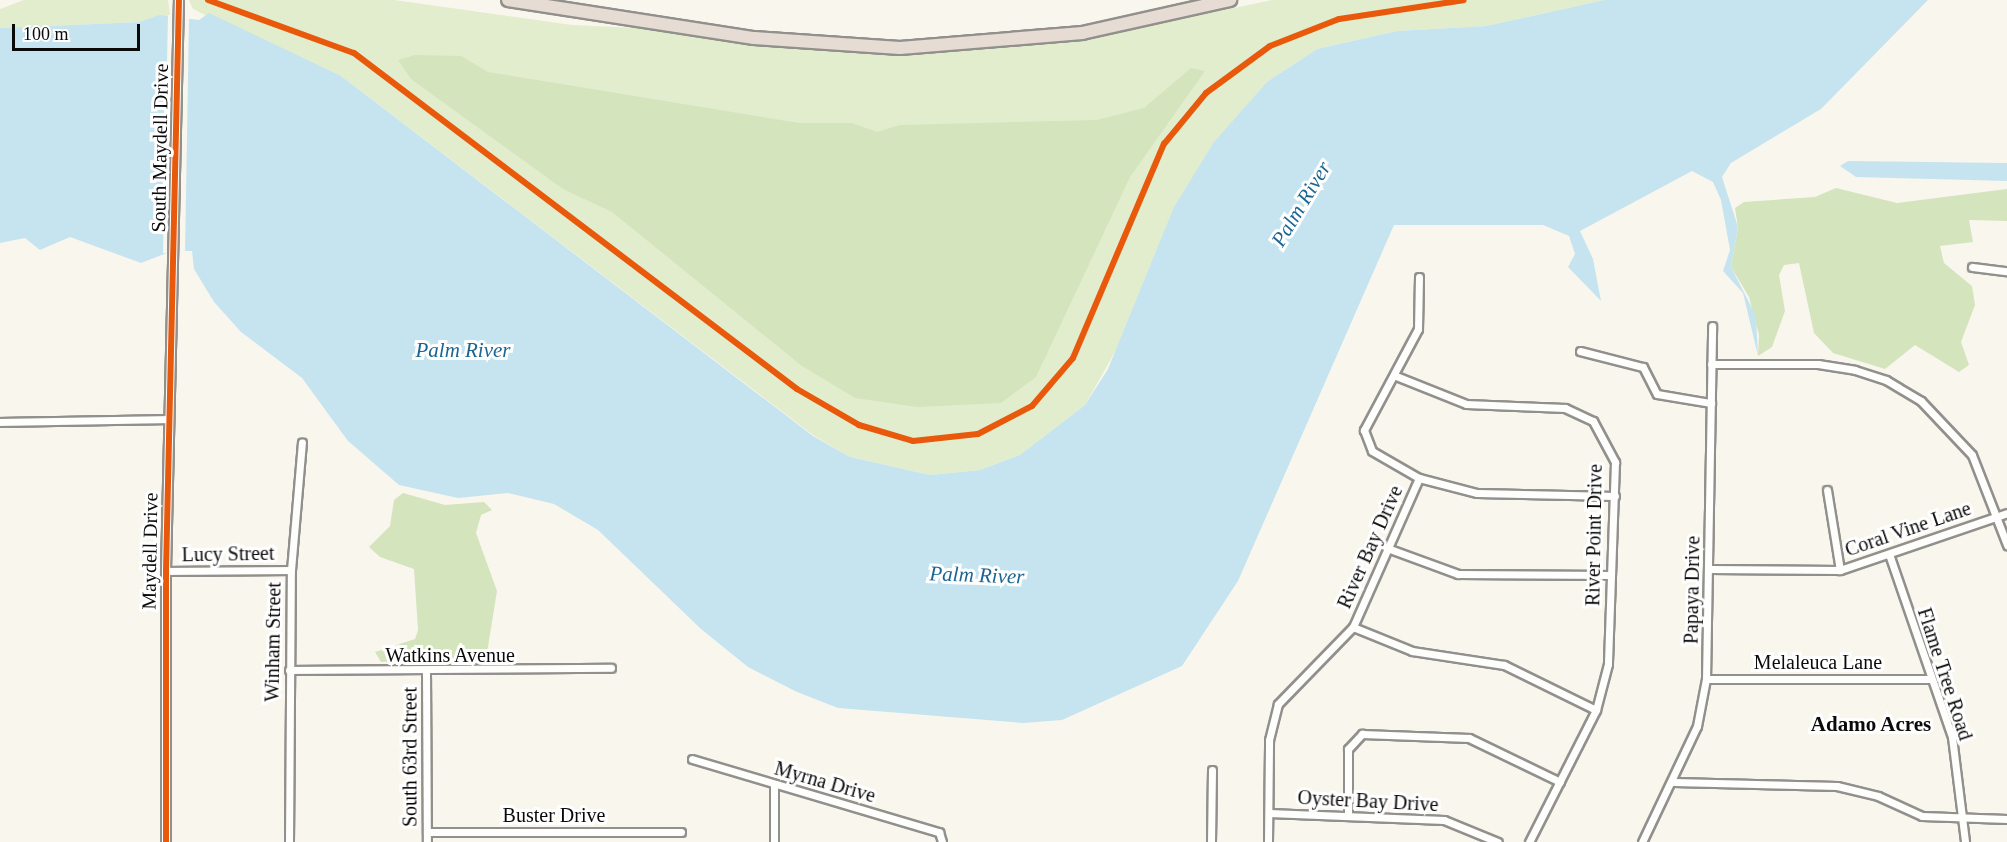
<!DOCTYPE html>
<style>
body{margin:0}
#map{position:relative;width:2007px;height:842px;overflow:hidden;background:#f9f6ed;font-family:"Times New Roman",serif}
div>[style]{position:absolute}
[style*='--x']{left:calc(var(--x)*1px);top:calc(var(--y)*1px);width:calc(var(--w)*1px);rotate:calc(var(--a)*1deg)}
.green>*{inset:0;background:#e2edce}
.forest>*{inset:0;background:#d4e4bd}
.water>*{inset:0;background:#c6e4f0}
.pier>*{inset:0;background:#f9f6ed}
.roads{filter:drop-shadow(2px 0 #92908c) drop-shadow(-2px 0 #92908c) drop-shadow(0 2px #92908c) drop-shadow(0 -2px #92908c)}
.minor>*{height:7px;margin:-3.5px;padding:0 3.5px;transform-origin:3.5px;border-radius:3.5px;background:#fefefc}
.tertiary>*{height:8px;margin:-4px;padding:0 4px;transform-origin:4px;border-radius:4px;background:#fefefc}
.motorway>*{height:12px;margin:-6px;padding:0 6px;transform-origin:6px;border-radius:6px;background:#e7dcd4}
.cycleway>*{height:6px;margin:-3px;padding:0 3px;transform-origin:3px;border-radius:3px;background:#e8590c}
span{translate:-50% -50%;white-space:nowrap;text-align:center;line-height:1.15;-webkit-text-stroke:6px #fff;paint-order:stroke}
.street-label{font-size:20px;color:#0a0a0a}
.water-label{font-size:21px;color:#1c6593;font-style:italic}
.neighbourhood-label{font-size:21px;color:#0a0a0a;font-weight:700}
.scale{position:absolute;left:12px;top:24px;width:128px;height:27px;box-sizing:border-box;border:3px solid #0a0a0a;border-top:0;padding-left:8px;font-size:18px;line-height:21px;white-space:nowrap;color:#0a0a0a;-webkit-text-stroke:4px #fff;paint-order:stroke}
</style>
<div id="map">
<div class="green">
<div style="clip-path:polygon(24px 0,168px 0,170px 15px,140px 22px,0 28px,0 9px)"></div>
<div style="clip-path:polygon(189px 0,394px 0,572px 25px,922px 41px,1049px 37px,1154px 25px,1272px 0,1604px 0,1486px 26px,1397px 31px,1317px 49px,1268px 81px,1085px 405px,1020px 455px,980px 470px,930px 475px,850px 457px,813px 435px,341px 76px,252px 38px,193px 9px)"></div>
</div>
<div class="forest">
<div style="clip-path:polygon(415px 55px,461px 56px,488px 72px,799px 123px,852px 123px,877px 132px,900px 125px,1097px 120px,1144px 108px,1191px 68px,1205px 71px,1130px 177px,1036px 377px,1001px 403px,917px 407px,855px 398px,802px 366px,612px 212px,563px 189px,411px 79px,398px 60px)"></div>
<div style="clip-path:polygon(1836px 188px,1897px 203px,2007px 189px,2007px 221px,1969px 220px,1973px 242px,1940px 246px,1944px 263px,1972px 286px,1975px 305px,1961px 342px,1969px 365px,1959px 372px,1915px 345px,1885px 369px,1833px 353px,1814px 333px,1799px 263px,1784px 265px,1779px 275px,1785px 311px,1772px 347px,1758px 356px,1759px 335px,1749px 297px,1731px 267px,1738px 227px,1735px 208px,1744px 202px,1815px 197px)"></div>
<div style="clip-path:polygon(403px 493px,445px 505px,484px 502px,492px 510px,481px 515px,476px 533px,497px 591px,486px 659px,456px 666px,432px 658px,381px 662px,375px 652px,415px 639px,418px 630px,414px 569px,380px 557px,369px 547px,390px 526px,394px 500px)"></div>
</div>
<div class="water">
<div style="clip-path:polygon(1604px 0,1928px 0,1821px 109px,1731px 163px,1722px 177px,1738px 227px,1731px 267px,1756px 316px,1758px 356px,1743px 293px,1723px 271px,1730px 250px,1721px 200px,1713px 182px,1692px 171px,1580px 231px,1593px 259px,1601px 301px,1568px 267px,1575px 254px,1569px 236px,1543px 225px,1394px 225px,1238px 581px,1182px 666px,1062px 720px,1023px 723px,838px 708px,797px 692px,748px 667px,701px 629px,598px 530px,554px 504px,508px 493px,458px 498px,399px 485px,348px 441px,302px 378px,241px 332px,214px 302px,194px 269px,192px 251px,172px 251px,141px 263px,70px 237px,40px 250px,25px 238px,0 243px,0 28px,140px 22px,159px 15px,199px 20px,209px 13px,341px 76px,813px 436px,850px 457px,930px 475px,980px 470px,1020px 455px,1085px 405px,1108px 369px,1174px 207px,1214px 142px,1268px 81px,1317px 49px,1397px 31px,1486px 26px)"></div>
<div style="clip-path:polygon(1848px 161px,2007px 163px,2007px 181px,1856px 177px,1840px 166px)"></div>
</div>
<div class="pier">
<div style="clip-path:polygon(168px 15px,189px 17px,185px 254px,163px 253px)"></div>
</div>
<div class="roads">
<div class="minor">
<div style="--x:1972;--y:267;--w:35;--a:7"></div>
<div style="--x:1419;--y:277;--w:52;--a:91.1"></div>
<div style="--x:1418;--y:329;--w:115;--a:118.1"></div>
<div style="--x:1364;--y:430;--w:22;--a:69"></div>
<div style="--x:1372;--y:451;--w:54;--a:29.9"></div>
<div style="--x:1419;--y:478;--w:60;--a:14.5"></div>
<div style="--x:1477;--y:493;--w:138;--a:1.2"></div>
<div style="--x:1580;--y:351;--w:65;--a:14.3"></div>
<div style="--x:1643;--y:367;--w:30;--a:63"></div>
<div style="--x:1657;--y:394;--w:55;--a:9.5"></div>
<div style="--x:1711;--y:364;--w:107;--a:0"></div>
<div style="--x:1818;--y:364;--w:37;--a:9"></div>
<div style="--x:1855;--y:370;--w:33;--a:18"></div>
<div style="--x:1886;--y:380;--w:41;--a:31"></div>
<div style="--x:1921;--y:401;--w:74;--a:46.6"></div>
<div style="--x:1972;--y:455;--w:97;--a:68.7"></div>
<div style="--x:1396;--y:376;--w:75;--a:21.8"></div>
<div style="--x:1466;--y:404;--w:99;--a:2.3"></div>
<div style="--x:1565;--y:408;--w:31;--a:25"></div>
<div style="--x:1593;--y:421;--w:47;--a:61.8"></div>
<div style="--x:1615;--y:462;--w:202;--a:92"></div>
<div style="--x:1608;--y:664;--w:48;--a:104.6"></div>
<div style="--x:1596;--y:710;--w:148;--a:116.9"></div>
<div style="--x:0;--y:422;--w:169;--a:-1"></div>
<div style="--x:1827;--y:490;--w:81;--a:80.8"></div>
<div style="--x:1387;--y:548;--w:76;--a:20.1"></div>
<div style="--x:1458;--y:574;--w:153;--a:0.4"></div>
<div style="--x:1889;--y:554;--w:194;--a:71"></div>
<div style="--x:1952;--y:737;--w:106;--a:82.9"></div>
<div style="--x:1710;--y:569;--w:130;--a:0.4"></div>
<div style="--x:1840;--y:570;--w:176;--a:-18.8"></div>
<div style="--x:166;--y:571;--w:125;--a:-0.5"></div>
<div style="--x:1353;--y:627;--w:64;--a:22.1"></div>
<div style="--x:1412;--y:651;--w:93;--a:8.7"></div>
<div style="--x:1504;--y:665;--w:102;--a:26.1"></div>
<div style="--x:289;--y:670;--w:322;--a:-0.4"></div>
<div style="--x:426;--y:672;--w:170;--a:89.7"></div>
<div style="--x:1706;--y:679;--w:224;--a:0"></div>
<div style="--x:692;--y:759;--w:258;--a:16.5"></div>
<div style="--x:939;--y:832;--w:10;--a:73"></div>
<div style="--x:1674;--y:782;--w:163;--a:1.4"></div>
<div style="--x:1837;--y:786;--w:42;--a:13.7"></div>
<div style="--x:1878;--y:796;--w:48;--a:24.4"></div>
<div style="--x:1922;--y:816;--w:85;--a:2"></div>
<div style="--x:1269;--y:813;--w:175;--a:2.3"></div>
<div style="--x:1444;--y:820;--w:58;--a:22.2"></div>
<div style="--x:1348;--y:815;--w:66;--a:-90"></div>
<div style="--x:1348;--y:749;--w:21;--a:-47"></div>
<div style="--x:1362;--y:734;--w:107;--a:2.1"></div>
<div style="--x:1469;--y:738;--w:101;--a:25.8"></div>
<div style="--x:427;--y:832;--w:254;--a:0"></div>
<div style="--x:289;--y:842;--w:272;--a:-89.6"></div>
<div style="--x:291;--y:570;--w:128;--a:-85.1"></div>
<div style="--x:774;--y:842;--w:57;--a:-90"></div>
<div style="--x:1211;--y:842;--w:72;--a:-89.2"></div>
<div style="--x:1268;--y:842;--w:102;--a:-89.4"></div>
<div style="--x:1269;--y:740;--w:37;--a:-76"></div>
<div style="--x:1278;--y:704;--w:107;--a:-45.8"></div>
<div style="--x:1353;--y:627;--w:163;--a:-66.1"></div>
<div style="--x:1642;--y:842;--w:128;--a:-64.6"></div>
<div style="--x:1697;--y:726;--w:48;--a:-79.2"></div>
<div style="--x:1706;--y:679;--w:353;--a:-89"></div>
</div>
<div class="tertiary">
<div style="--x:166;--y:842;--w:271;--a:-90"></div>
<div style="--x:166;--y:571;--w:571;--a:-88.7"></div>
</div>
<div class="motorway">
<div style="--x:508;--y:0;--w:249;--a:8.8"></div>
<div style="--x:754;--y:38;--w:146;--a:3.9"></div>
<div style="--x:900;--y:48;--w:183;--a:-4.7"></div>
<div style="--x:1082;--y:33;--w:152;--a:-12.6"></div>
</div>
</div>
<div class="cycleway">
<div style="--x:208;--y:0;--w:155;--a:20"></div>
<div style="--x:354;--y:53;--w:556;--a:37.18"></div>
<div style="--x:797;--y:389;--w:72;--a:30.1"></div>
<div style="--x:859;--y:425;--w:56;--a:16.5"></div>
<div style="--x:913;--y:441;--w:65;--a:-6.1"></div>
<div style="--x:978;--y:434;--w:61;--a:-27.4"></div>
<div style="--x:1032;--y:406;--w:63;--a:-49.5"></div>
<div style="--x:1073;--y:358;--w:233;--a:-67"></div>
<div style="--x:1164;--y:144;--w:66;--a:-50.5"></div>
<div style="--x:1206;--y:93;--w:79;--a:-36.3"></div>
<div style="--x:1270;--y:46;--w:74;--a:-21.4"></div>
<div style="--x:1339;--y:19;--w:126;--a:-8.6"></div>
<div style="--x:166;--y:842;--w:271;--a:-90"></div>
<div style="--x:166;--y:571;--w:571;--a:-88.7"></div>
</div>
<div class="street-label">
<span style="left:160px;top:148px;rotate:-89deg">South Maydell Drive</span>
<span style="left:1908px;top:529px;rotate:-19deg">Coral Vine Lane</span>
<span style="left:1594px;top:535px;rotate:-89deg">River Point Drive</span>
<span style="left:1370px;top:547px;rotate:-66deg">River Bay Drive</span>
<span style="left:150px;top:551px;rotate:-89deg">Maydell Drive</span>
<span style="left:228px;top:554px;rotate:-1deg">Lucy Street</span>
<span style="left:1692px;top:590px;rotate:-89deg">Papaya Drive</span>
<span style="left:273px;top:642px;rotate:-89deg">Winham Street</span>
<span style="left:450px;top:655px">Watkins Avenue</span>
<span style="left:1818px;top:662px">Melaleuca Lane</span>
<span style="left:1945px;top:674px;rotate:72deg">Flame Tree Road</span>
<span style="left:410px;top:757px;rotate:-90deg">South 63rd Street</span>
<span style="left:825px;top:782px;rotate:16deg">Myrna Drive</span>
<span style="left:1368px;top:801px;rotate:3deg">Oyster Bay Drive</span>
<span style="left:554px;top:815px">Buster Drive</span>
</div>
<div class="water-label">
<span style="left:1301px;top:204px;rotate:-59deg">Palm River</span>
<span style="left:463px;top:350px">Palm River</span>
<span style="left:977px;top:575px;rotate:2deg">Palm River</span>
</div>
<div class="neighbourhood-label">
<span style="left:1871px;top:724px">Adamo Acres</span>
</div>
<div class="scale">100 m</div>
</div>
